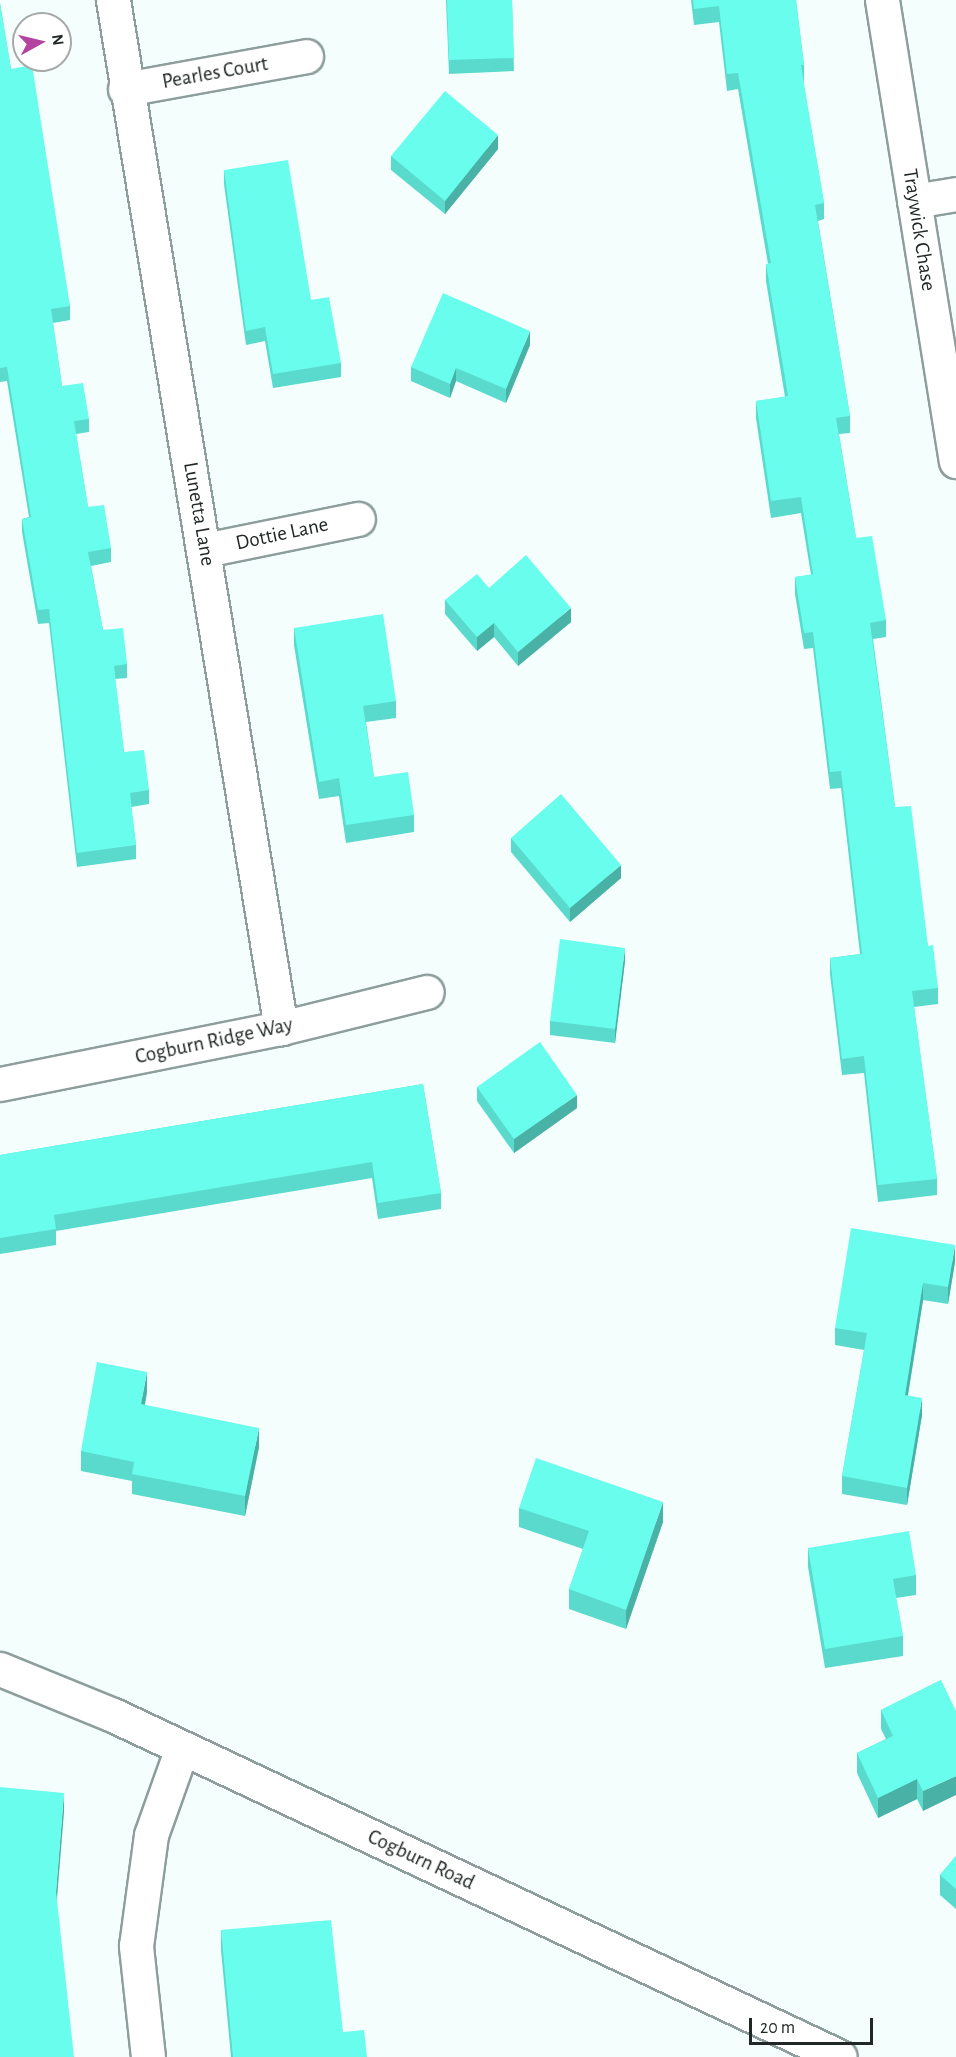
<!DOCTYPE html>
<style>
body{margin:0}
#map{position:relative;width:956px;height:2057px;overflow:hidden;background:#f4fffd;font-family:"Alegreya Sans",sans-serif}
div>[style]{position:absolute}
[style*='--x']{left:calc(var(--x)*1px);top:calc(var(--y)*1px);width:calc(var(--w)*1px);rotate:calc(var(--a)*1deg)}
.roads{filter:drop-shadow(2px 0 #8d9e9c) drop-shadow(-2px 0 #8d9e9c) drop-shadow(0 2px #8d9e9c) drop-shadow(0 -2px #8d9e9c)}
.minor>*{height:33px;margin:-16.5px;padding:0 16.5px;transform-origin:16.5px;border-radius:16.5px;background:#fff}
.tertiary>*{height:33px;margin:-16.5px;padding:0 16.5px;transform-origin:16.5px;border-radius:16.5px;background:#fff}
.wall>*{inset:0;background:#5adacc}
.shaded-wall>*{inset:0;background:#4ab1a6}
.building>*{inset:0;background:#69fded}
span{translate:-50% -50%;white-space:nowrap;text-align:center;line-height:1.15;-webkit-text-stroke:5px #fff;paint-order:stroke}
.street-label{font-size:21px;color:#202725}
.north{position:absolute;left:12px;top:12px;width:60px;height:60px;box-sizing:border-box;background:#fff;border:2px solid #a6a9a8;border-radius:50%;rotate:82deg;font-size:16px;font-weight:700;line-height:24px;text-align:center;color:#202725}
.north::after{content:'';display:block;margin:auto;width:21px;height:27px;background:#b3439f;clip-path:polygon(50% 0,100% 100%,50% 72%,0 100%)}
.scale{position:absolute;left:749px;top:2018px;width:124px;height:27px;box-sizing:border-box;border:3px solid #202725;border-top:0;padding-left:8px;font-size:18px;line-height:21px;white-space:nowrap;color:#202725;-webkit-text-stroke:4px #fff;paint-order:stroke}
</style>
<div id="map">
<div class="roads">
<div class="minor">
<div style="--x:113;--y:0;--w:1042;--a:80.72"></div>
<div style="--x:882;--y:0;--w:467;--a:80.9"></div>
<div style="--x:125;--y:89;--w:184;--a:-10.3"></div>
<div style="--x:914;--y:201;--w:43;--a:-9.5"></div>
<div style="--x:205;--y:550;--w:156;--a:-11.5"></div>
<div style="--x:0;--y:1084;--w:287;--a:-11.3"></div>
<div style="--x:281;--y:1028;--w:150;--a:-13.9"></div>
<div style="--x:148;--y:2057;--w:112;--a:-96.2"></div>
<div style="--x:136;--y:1946;--w:112;--a:-82.3"></div>
<div style="--x:151;--y:1835;--w:92;--a:-70.4"></div>
</div>
<div class="tertiary">
<div style="--x:0;--y:1669;--w:122;--a:22.2"></div>
<div style="--x:113;--y:1715;--w:803;--a:25.19"></div>
</div>
</div>
<div class="wall">
<div style="clip-path:polygon(446px 0,512px 0,514px 71px,449px 74px)"></div>
<div style="clip-path:polygon(691px 0,796px 0,804px 65px,804px 81px,803px 82px,824px 203px,824px 219px,818px 221px,850px 416px,850px 433px,839px 434px,856px 538px,886px 620px,886px 637px,873px 639px,895px 807px,938px 988px,938px 1004px,914px 1007px,937px 1179px,937px 1195px,878px 1202px,864px 1073px,842px 1075px,830px 974px,830px 958px,860px 954px,841px 788px,830px 789px,813px 648px,804px 649px,795px 594px,795px 577px,811px 575px,801px 513px,771px 518px,756px 418px,756px 401px,785px 397px,766px 281px,766px 264px,768px 264px,738px 89px,727px 91px,719px 22px,694px 25px)"></div>
<div style="clip-path:polygon(0 3px,11px 69px,70px 306px,70px 320px,53px 323px,62px 386px,89px 419px,89px 432px,76px 434px,88px 507px,111px 548px,111px 562px,91px 566px,103px 630px,127px 664px,127px 678px,115px 679px,124px 752px,149px 790px,149px 804px,131px 807px,136px 845px,136px 859px,77px 867px,49px 623px,38px 624px,22px 532px,22px 519px,29px 517px,7px 381px,0 382px)"></div>
<div style="clip-path:polygon(498px 149px,445px 214px,391px 170px,391px 156px)"></div>
<div style="clip-path:polygon(224px 170px,311px 300px,341px 363px,341px 377px,273px 388px,265px 341px,246px 345px,224px 184px)"></div>
<div style="clip-path:polygon(530px 345px,506px 403px,456px 381px,450px 398px,411px 381px,411px 367px)"></div>
<div style="clip-path:polygon(489px 588px,571px 622px,518px 666px,494px 637px,477px 651px,445px 614px,445px 600px)"></div>
<div style="clip-path:polygon(294px 628px,396px 701px,396px 718px,366px 722px,374px 777px,414px 815px,414px 832px,346px 843px,339px 796px,319px 799px,294px 645px)"></div>
<div style="clip-path:polygon(511px 838px,621px 878px,570px 922px,511px 852px)"></div>
<div style="clip-path:polygon(625px 961px,615px 1043px,550px 1035px,550px 1021px)"></div>
<div style="clip-path:polygon(423px 1084px,441px 1193px,441px 1209px,378px 1219px,372px 1178px,56px 1231px,56px 1245px,0 1254px,0 1155px)"></div>
<div style="clip-path:polygon(477px 1087px,577px 1108px,514px 1153px,477px 1101px)"></div>
<div style="clip-path:polygon(955px 1262px,948px 1304px,923px 1300px,908px 1396px,922px 1415px,907px 1505px,842px 1494px,842px 1476px,864px 1350px,835px 1345px,835px 1328px)"></div>
<div style="clip-path:polygon(147px 1392px,145px 1405px,259px 1447px,245px 1516px,132px 1494px,132px 1481px,81px 1471px,81px 1451px)"></div>
<div style="clip-path:polygon(519px 1508px,663px 1522px,626px 1629px,569px 1609px,569px 1589px,583px 1549px,519px 1527px)"></div>
<div style="clip-path:polygon(808px 1548px,916px 1575px,916px 1595px,896px 1598px,903px 1636px,903px 1656px,825px 1668px,808px 1567px)"></div>
<div style="clip-path:polygon(941px 1680px,923px 1811px,917px 1799px,878px 1818px,857px 1773px,857px 1753px,886px 1739px,881px 1729px,881px 1710px)"></div>
<div style="clip-path:polygon(956px 1856px,956px 1909px,940px 1895px,940px 1875px)"></div>
<div style="clip-path:polygon(221px 1930px,343px 2032px,367px 2057px,231px 2057px,221px 1950px)"></div>
</div>
<div class="shaded-wall">
<div style="clip-path:polygon(498px 135px,498px 149px,445px 214px,445px 201px)"></div>
<div style="clip-path:polygon(530px 331px,530px 345px,506px 403px,506px 389px)"></div>
<div style="clip-path:polygon(456px 368px,456px 381px,450px 398px,450px 384px)"></div>
<div style="clip-path:polygon(571px 608px,571px 622px,518px 666px,518px 652px)"></div>
<div style="clip-path:polygon(494px 623px,494px 637px,477px 651px,477px 637px)"></div>
<div style="clip-path:polygon(621px 865px,621px 878px,570px 922px,570px 908px)"></div>
<div style="clip-path:polygon(625px 948px,625px 961px,615px 1043px,615px 1029px)"></div>
<div style="clip-path:polygon(577px 1095px,577px 1108px,514px 1153px,514px 1139px)"></div>
<div style="clip-path:polygon(955px 1245px,955px 1262px,948px 1304px,948px 1287px)"></div>
<div style="clip-path:polygon(923px 1283px,923px 1300px,905px 1412px,905px 1395px)"></div>
<div style="clip-path:polygon(147px 1372px,147px 1392px,141px 1424px,141px 1404px)"></div>
<div style="clip-path:polygon(922px 1398px,922px 1415px,907px 1505px,907px 1488px)"></div>
<div style="clip-path:polygon(259px 1428px,259px 1447px,245px 1516px,245px 1496px)"></div>
<div style="clip-path:polygon(663px 1502px,663px 1522px,626px 1629px,626px 1610px)"></div>
<div style="clip-path:polygon(956px 1776px,956px 1795px,923px 1811px,923px 1791px)"></div>
<div style="clip-path:polygon(917px 1779px,917px 1799px,878px 1818px,878px 1798px)"></div>
<div style="clip-path:polygon(64px 1793px,64px 1812px,56px 1911px,56px 1891px)"></div>
</div>
<div class="building">
<div style="clip-path:polygon(447px 0,512px 0,514px 58px,449px 60px)"></div>
<div style="clip-path:polygon(693px 0,796px 0,804px 65px,801px 65px,824px 203px,815px 205px,850px 416px,836px 418px,856px 538px,872px 536px,886px 620px,870px 623px,895px 807px,911px 806px,928px 946px,933px 945px,938px 988px,912px 991px,937px 1179px,878px 1185px,864px 1056px,842px 1059px,830px 958px,862px 954px,841px 771px,830px 772px,813px 632px,804px 633px,795px 577px,813px 574px,801px 497px,771px 501px,756px 401px,788px 396px,766px 264px,771px 263px,738px 73px,727px 74px,719px 6px,694px 9px)"></div>
<div style="clip-path:polygon(0 3px,11px 69px,32px 65px,70px 306px,51px 309px,62px 386px,83px 383px,89px 419px,74px 421px,88px 507px,104px 505px,111px 548px,88px 552px,103px 630px,123px 628px,127px 664px,114px 666px,124px 752px,144px 750px,149px 790px,130px 793px,136px 845px,77px 853px,49px 609px,38px 610px,22px 519px,31px 517px,7px 367px,0 368px)"></div>
<div style="clip-path:polygon(445px 91px,498px 135px,445px 201px,391px 156px)"></div>
<div style="clip-path:polygon(288px 160px,311px 300px,329px 297px,341px 363px,273px 374px,265px 327px,246px 331px,224px 170px)"></div>
<div style="clip-path:polygon(443px 293px,530px 331px,506px 389px,456px 368px,450px 384px,411px 367px)"></div>
<div style="clip-path:polygon(526px 555px,571px 608px,518px 652px,494px 623px,477px 637px,445px 600px,477px 574px,489px 588px)"></div>
<div style="clip-path:polygon(383px 614px,396px 701px,363px 706px,374px 777px,408px 772px,414px 815px,346px 825px,339px 778px,319px 782px,294px 628px)"></div>
<div style="clip-path:polygon(561px 794px,621px 865px,570px 908px,511px 838px)"></div>
<div style="clip-path:polygon(560px 939px,625px 948px,615px 1029px,550px 1021px)"></div>
<div style="clip-path:polygon(540px 1042px,577px 1095px,514px 1139px,477px 1087px)"></div>
<div style="clip-path:polygon(423px 1084px,441px 1193px,378px 1203px,372px 1162px,54px 1215px,56px 1229px,0 1238px,0 1155px)"></div>
<div style="clip-path:polygon(851px 1228px,955px 1245px,948px 1287px,923px 1283px,905px 1395px,922px 1398px,907px 1488px,842px 1476px,867px 1333px,835px 1328px)"></div>
<div style="clip-path:polygon(97px 1362px,147px 1372px,141px 1404px,259px 1428px,245px 1496px,132px 1474px,134px 1462px,81px 1451px)"></div>
<div style="clip-path:polygon(536px 1458px,663px 1502px,626px 1610px,569px 1589px,589px 1531px,519px 1508px)"></div>
<div style="clip-path:polygon(909px 1531px,916px 1575px,893px 1579px,903px 1636px,825px 1649px,808px 1548px)"></div>
<div style="clip-path:polygon(941px 1680px,956px 1711px,956px 1776px,923px 1791px,917px 1779px,878px 1798px,857px 1753px,893px 1736px,881px 1710px)"></div>
<div style="clip-path:polygon(0 1787px,64px 1793px,56px 1891px,74px 2057px,0 2057px)"></div>
<div style="clip-path:polygon(956px 1856px,956px 1889px,940px 1875px)"></div>
<div style="clip-path:polygon(331px 1920px,343px 2032px,364px 2030px,367px 2057px,233px 2057px,221px 1930px)"></div>
</div>
<div class="street-label">
<span style="left:215px;top:73px;rotate:-10deg">Pearles Court</span>
<span style="left:919px;top:230px;rotate:81deg">Traywick Chase</span>
<span style="left:199px;top:514px;rotate:80deg">Lunetta Lane</span>
<span style="left:282px;top:534px;rotate:-12deg">Dottie Lane</span>
<span style="left:214px;top:1041px;rotate:-12deg">Cogburn Ridge Way</span>
<span style="left:421px;top:1860px;rotate:25deg">Cogburn Road</span>
</div>
<div class="north">N</div>
<div class="scale">20 m</div>
</div>
